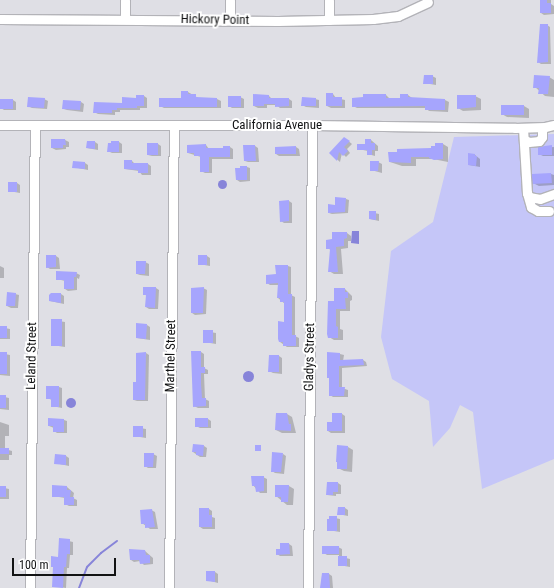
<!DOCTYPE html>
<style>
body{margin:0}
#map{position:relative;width:554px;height:588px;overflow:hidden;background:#dfdfe5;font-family:"Roboto Condensed",sans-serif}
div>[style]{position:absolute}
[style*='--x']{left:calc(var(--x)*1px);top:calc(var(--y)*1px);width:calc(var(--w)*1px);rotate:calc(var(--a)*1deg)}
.green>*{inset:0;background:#c5c6f8}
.water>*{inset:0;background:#8784d9}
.round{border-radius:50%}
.shadow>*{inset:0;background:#0003}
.stream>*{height:2px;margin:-1px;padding:0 1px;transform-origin:1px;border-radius:1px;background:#8784d9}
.building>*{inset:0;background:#a6a5fd}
.roads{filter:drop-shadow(1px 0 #b3b3b8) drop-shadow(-1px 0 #b3b3b8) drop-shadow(0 1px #b3b3b8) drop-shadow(0 -1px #b3b3b8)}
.minor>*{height:9px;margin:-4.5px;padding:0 4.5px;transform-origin:4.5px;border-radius:4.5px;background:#fff}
span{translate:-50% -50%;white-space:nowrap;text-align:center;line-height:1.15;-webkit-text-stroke:4px #fff;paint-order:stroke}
.street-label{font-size:13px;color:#121314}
.scale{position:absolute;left:12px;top:558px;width:104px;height:18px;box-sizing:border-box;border:2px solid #121314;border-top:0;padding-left:5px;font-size:12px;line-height:14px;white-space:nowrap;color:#121314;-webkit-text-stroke:3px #fff;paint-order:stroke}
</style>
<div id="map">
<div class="green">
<div style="clip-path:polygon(554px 134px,554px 459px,482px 489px,473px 412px,460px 405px,450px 428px,433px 447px,429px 401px,392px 379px,381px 337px,391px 251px,433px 222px,454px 137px)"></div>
</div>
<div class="water">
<div class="round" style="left:217.5px;top:179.5px;width:9px;height:9px"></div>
<div style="clip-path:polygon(352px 231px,359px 231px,359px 244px,351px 243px)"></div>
<div class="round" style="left:242.5px;top:370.5px;width:11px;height:11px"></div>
<div class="round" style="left:66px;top:398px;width:10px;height:10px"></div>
</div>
<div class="shadow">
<div style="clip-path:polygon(541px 0,551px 0,551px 4px,554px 6px,554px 14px,544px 15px,541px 13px)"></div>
<div style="clip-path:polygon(547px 25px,550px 27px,551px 64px,541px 64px,538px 62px)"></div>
<div style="clip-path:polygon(432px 76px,436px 78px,436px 85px,424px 83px)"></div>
<div style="clip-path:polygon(549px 77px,554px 80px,554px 97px,545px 96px,535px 87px)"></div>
<div style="clip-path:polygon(182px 92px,188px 92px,200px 99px,217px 99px,221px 101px,221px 108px,164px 108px,160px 106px,182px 99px)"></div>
<div style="clip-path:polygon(333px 94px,336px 98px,345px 100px,345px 108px,331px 108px,327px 106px)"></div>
<div style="clip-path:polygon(254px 95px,269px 96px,272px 99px,289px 99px,292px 101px,292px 108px,280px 108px,276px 105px,267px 105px,267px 108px,258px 108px,254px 106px)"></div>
<div style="clip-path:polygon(386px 95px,390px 99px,401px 99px,401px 95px,408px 95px,412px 98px,445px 100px,449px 102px,448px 112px,429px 111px,426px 108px,357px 108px,353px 106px)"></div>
<div style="clip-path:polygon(144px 96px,147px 98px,147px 108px,140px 108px,140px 110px,120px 110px,120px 112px,115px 112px,115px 115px,98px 114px,94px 112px)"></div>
<div style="clip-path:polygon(475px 96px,481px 99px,481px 110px,463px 111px,458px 108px)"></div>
<div style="clip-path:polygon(240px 97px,244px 99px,244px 108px,232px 108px,229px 106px)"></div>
<div style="clip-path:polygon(44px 99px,48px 101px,47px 109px,32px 108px,28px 106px)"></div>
<div style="clip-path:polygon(315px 99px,319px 100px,319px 108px,306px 107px,302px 105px)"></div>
<div style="clip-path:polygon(13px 100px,16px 102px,16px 110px,4px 110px,1px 108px)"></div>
<div style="clip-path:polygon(81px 102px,84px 104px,83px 112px,67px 110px,64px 109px)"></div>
<div style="clip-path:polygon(524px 106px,529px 109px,529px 118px,507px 117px,502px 114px)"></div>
<div style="clip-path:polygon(52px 140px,65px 140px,69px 142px,69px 147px,66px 147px,66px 149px,56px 150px,52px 148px)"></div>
<div style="clip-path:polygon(347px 140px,352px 144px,347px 149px,350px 153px,346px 157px,342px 153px,340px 162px,330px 153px)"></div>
<div style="clip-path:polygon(371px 140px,378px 146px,378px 151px,375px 151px,375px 156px,368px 154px,368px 151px,358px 149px)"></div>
<div style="clip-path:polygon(95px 142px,98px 144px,98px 150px,87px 148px)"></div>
<div style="clip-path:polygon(119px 142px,122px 144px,122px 153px,112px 153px,108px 151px,109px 144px)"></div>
<div style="clip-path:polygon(158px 144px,161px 146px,161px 156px,152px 156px,148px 155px)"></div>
<div style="clip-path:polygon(443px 144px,448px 147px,448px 162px,433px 159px,416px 159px,416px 166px,402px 166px,390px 162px,432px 149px)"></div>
<div style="clip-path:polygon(206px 145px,209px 149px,224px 149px,230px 147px,233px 149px,233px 159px,212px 159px,212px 173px,205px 173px,201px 171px,201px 157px,188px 153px)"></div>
<div style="clip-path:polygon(244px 146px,255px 146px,258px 148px,259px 162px,248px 162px,245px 161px)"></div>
<div style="clip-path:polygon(296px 147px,299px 149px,300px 156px,279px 156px,276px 154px,276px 148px)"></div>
<div style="clip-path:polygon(554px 147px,554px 156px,543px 156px,539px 154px,539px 148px)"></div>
<div style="clip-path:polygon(475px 155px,480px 159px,480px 167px,469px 165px)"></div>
<div style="clip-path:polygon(132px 161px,135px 164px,148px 164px,151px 166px,151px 175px,142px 175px,139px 171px,125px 169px)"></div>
<div style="clip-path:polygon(378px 162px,382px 164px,382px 173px,371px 170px)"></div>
<div style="clip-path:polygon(85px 163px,88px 165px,88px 170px,73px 167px)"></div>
<div style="clip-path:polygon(247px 167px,250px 168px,250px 181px,240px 182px,237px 180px)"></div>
<div style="clip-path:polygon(551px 174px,554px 175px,554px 185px,539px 186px,533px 183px)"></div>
<div style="clip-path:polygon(17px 183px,20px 185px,20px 193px,9px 191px)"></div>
<div style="clip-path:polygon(346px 199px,349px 200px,348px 213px,332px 214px,329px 213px)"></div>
<div style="clip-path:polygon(289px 201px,292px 203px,292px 223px,284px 223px,281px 221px)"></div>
<div style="clip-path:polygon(370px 212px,379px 214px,379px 221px,370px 219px)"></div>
<div style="clip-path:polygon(347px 233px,351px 236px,351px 241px,348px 241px,348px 248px,341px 249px,343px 274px,334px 274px,329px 271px,331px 250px,327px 248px,333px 240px)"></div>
<div style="clip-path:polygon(47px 256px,56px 256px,59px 258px,60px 269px,50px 269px,47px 267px)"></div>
<div style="clip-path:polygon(207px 256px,210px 258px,210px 266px,199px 264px)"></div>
<div style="clip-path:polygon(145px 262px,149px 264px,149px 276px,140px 275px,137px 274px)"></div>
<div style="clip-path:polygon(0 266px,4px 268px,4px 278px,0 278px)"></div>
<div style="clip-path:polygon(276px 266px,288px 266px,291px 267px,291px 295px,295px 297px,295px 336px,299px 338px,299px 347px,287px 347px,280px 342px,285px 323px,285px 304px,278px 298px,278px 285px,270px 285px,267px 283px,277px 275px)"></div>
<div style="clip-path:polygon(76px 273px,80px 275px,79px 279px,77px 278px,77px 290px,68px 291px,65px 289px,65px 281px,57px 279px)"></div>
<div style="clip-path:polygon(156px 288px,159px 290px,158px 309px,149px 309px,146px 307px,147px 296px,144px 294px)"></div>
<div style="clip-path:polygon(203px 288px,207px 290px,206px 314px,195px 315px,192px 313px)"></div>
<div style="clip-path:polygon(345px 289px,352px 296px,352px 300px,350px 301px,350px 311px,340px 311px,340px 329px,343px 330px,343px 340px,334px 340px,329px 337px,335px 302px)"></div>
<div style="clip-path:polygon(15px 294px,19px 295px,18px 308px,11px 308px,7px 306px)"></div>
<div style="clip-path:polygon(61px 294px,64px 296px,64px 304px,50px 301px)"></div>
<div style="clip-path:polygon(52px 320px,65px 322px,65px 347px,52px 345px)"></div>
<div style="clip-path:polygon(147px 325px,150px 327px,150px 340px,137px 338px)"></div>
<div style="clip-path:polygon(0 327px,10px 329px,10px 339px,0 339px)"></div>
<div style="clip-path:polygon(204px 331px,216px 333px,216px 344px,204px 342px)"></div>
<div style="clip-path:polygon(201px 352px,204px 354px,204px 368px,208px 370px,208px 374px,204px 374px,205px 399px,209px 401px,209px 408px,198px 408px,194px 406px)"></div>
<div style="clip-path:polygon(0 353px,10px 355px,10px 376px,0 375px)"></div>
<div style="clip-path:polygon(146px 353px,149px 355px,148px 401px,137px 401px,134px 400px)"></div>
<div style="clip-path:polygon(328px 353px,340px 354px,344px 355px,343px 361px,363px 360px,366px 362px,367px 366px,342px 368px,342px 388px,348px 390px,348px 397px,333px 397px,330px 395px)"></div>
<div style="clip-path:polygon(279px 356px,282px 358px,282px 374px,273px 373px,269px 371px)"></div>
<div style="clip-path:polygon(59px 387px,62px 388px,62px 408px,52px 406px,52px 400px,47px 398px)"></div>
<div style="clip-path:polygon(0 396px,9px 398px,9px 410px,0 409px)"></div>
<div style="clip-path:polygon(287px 414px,292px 417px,296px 433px,282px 433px,276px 430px)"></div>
<div style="clip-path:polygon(342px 414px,345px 416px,345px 433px,331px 433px,328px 431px)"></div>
<div style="clip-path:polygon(208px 419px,211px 421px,211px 428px,200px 428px,196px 426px)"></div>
<div style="clip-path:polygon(64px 420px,67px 421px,67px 433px,57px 433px,54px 431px,54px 428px,49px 426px)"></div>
<div style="clip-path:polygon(0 422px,9px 425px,9px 436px,5px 436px,5px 449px,12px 451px,12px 455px,9px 455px,9px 460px,0 460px)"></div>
<div style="clip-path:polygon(134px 427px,146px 429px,146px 438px,134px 436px)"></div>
<div style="clip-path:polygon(204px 446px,207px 448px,206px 457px,200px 457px,193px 452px)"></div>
<div style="clip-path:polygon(348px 447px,353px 450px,352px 472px,344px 471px,338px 468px)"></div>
<div style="clip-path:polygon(153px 454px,157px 456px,156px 468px,148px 468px,145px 466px)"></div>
<div style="clip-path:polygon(283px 454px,286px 456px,284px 474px,275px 473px,272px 471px)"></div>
<div style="clip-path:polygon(66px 456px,69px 458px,69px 466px,55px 463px)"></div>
<div style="clip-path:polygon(263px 477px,267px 479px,267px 493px,260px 493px,253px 485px)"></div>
<div style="clip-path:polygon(338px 483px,341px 485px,341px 494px,336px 494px,336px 496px,327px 495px)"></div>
<div style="clip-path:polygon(276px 486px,289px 486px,294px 489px,293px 505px,287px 505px,276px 496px)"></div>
<div style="clip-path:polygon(0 487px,9px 489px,9px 499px,0 499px)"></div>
<div style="clip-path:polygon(67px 487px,74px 493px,73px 498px,77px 500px,77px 506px,69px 506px,65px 504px,65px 498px,53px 496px)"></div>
<div style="clip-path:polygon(345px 508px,348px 510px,348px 516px,338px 514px)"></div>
<div style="clip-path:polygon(209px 509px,212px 511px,212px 517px,215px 518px,215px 529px,203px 529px,200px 527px)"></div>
<div style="clip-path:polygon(151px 510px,155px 512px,158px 529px,150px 529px,142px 523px)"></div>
<div style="clip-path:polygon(330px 517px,340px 519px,340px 532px,328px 530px)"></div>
<div style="clip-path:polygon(60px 539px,73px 542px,73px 555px,70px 555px,69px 568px,67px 568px,66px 588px,53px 586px,59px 558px)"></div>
<div style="clip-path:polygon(289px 544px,292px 546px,293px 556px,280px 556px,277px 554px)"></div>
<div style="clip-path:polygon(338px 547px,342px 549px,342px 557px,350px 559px,350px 567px,339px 565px,339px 555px,327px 555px,324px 553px)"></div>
<div style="clip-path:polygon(145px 551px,153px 558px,153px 564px,144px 565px,140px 561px,134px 562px,131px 560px)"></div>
<div style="clip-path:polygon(215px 572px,218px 574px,218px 583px,207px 580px)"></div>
<div style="clip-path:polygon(329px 574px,332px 576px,333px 588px,321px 588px)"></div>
</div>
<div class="stream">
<div style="--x:79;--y:588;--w:22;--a:-69"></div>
<div style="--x:87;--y:567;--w:20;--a:-45"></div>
<div style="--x:101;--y:553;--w:20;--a:-37"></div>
</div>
<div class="building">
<div style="clip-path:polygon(540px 0,547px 0,547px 3px,551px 3px,551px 13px,540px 13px)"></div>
<div style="clip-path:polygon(540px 24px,548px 24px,548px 62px,537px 63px)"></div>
<div style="clip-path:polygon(424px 75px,433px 75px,433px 84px,423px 84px)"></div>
<div style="clip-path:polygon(534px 75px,550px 76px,548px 94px,538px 94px,539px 88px,533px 88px)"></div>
<div style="clip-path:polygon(181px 91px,188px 91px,188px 94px,196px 94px,196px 97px,217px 98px,217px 107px,159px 107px,159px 98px,181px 98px)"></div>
<div style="clip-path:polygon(326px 93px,333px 93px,333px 97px,342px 97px,342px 106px,326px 106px)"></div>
<div style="clip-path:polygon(253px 94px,269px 95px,269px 98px,289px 98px,289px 106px,275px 107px,275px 104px,264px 104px,264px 106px,253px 106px)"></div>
<div style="clip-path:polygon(363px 94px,386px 94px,386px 98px,400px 98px,400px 94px,408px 94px,408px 97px,445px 99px,445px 110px,425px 110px,425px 106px,352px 107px,352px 98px,363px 97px)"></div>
<div style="clip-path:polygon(136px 95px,144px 95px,144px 106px,137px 106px,137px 108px,117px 108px,117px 110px,112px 110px,112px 113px,93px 113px,94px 102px,122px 103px,122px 97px,136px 98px)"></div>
<div style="clip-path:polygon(457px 95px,476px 95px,476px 107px,457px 109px)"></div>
<div style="clip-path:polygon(228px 96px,241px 96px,241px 107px,228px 107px)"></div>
<div style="clip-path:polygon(28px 97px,45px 98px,44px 108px,27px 107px)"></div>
<div style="clip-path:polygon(302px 97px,316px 98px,316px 106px,301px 106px)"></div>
<div style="clip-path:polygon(0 99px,13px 99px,13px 109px,0 109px)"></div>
<div style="clip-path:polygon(63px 100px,81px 101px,80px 110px,62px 109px)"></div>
<div style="clip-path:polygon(501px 105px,524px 105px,524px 115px,501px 115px)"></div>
<div style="clip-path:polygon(344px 137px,350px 141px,344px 147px,348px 151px,343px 156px,339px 152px,337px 161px,329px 153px)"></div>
<div style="clip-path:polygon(51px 139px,65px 139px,66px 145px,63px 145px,63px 148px,51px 148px)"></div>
<div style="clip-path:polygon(365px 139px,371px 139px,371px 143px,375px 143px,375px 150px,372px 150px,372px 155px,367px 155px,367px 150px,357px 150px,357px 144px,365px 144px)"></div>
<div style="clip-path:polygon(87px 141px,95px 141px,95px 149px,86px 148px)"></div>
<div style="clip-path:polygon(111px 141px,119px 141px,119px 152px,107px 152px,108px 143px,111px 143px)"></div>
<div style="clip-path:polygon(147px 143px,158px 143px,158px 155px,147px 155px)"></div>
<div style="clip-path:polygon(435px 143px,443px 143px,443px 159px,434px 160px,429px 158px,429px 157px,411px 157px,411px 163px,389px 162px,388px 152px,397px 152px,397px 149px,431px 148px,431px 146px,435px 146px)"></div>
<div style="clip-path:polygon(206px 144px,206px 148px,223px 148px,223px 146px,230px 146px,230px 157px,209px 157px,209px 172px,200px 172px,200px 156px,194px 156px,194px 153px,187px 153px,187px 145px)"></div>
<div style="clip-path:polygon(243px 145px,255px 145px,256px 161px,244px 161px)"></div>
<div style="clip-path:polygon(552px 145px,552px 155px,538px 155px,538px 147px)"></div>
<div style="clip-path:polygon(296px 146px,296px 154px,275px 154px,275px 147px)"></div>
<div style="clip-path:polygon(468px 153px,475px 154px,475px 156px,477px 156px,476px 166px,468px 165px)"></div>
<div style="clip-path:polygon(124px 160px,132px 160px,132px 163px,148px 163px,148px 173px,138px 173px,138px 170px,124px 169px)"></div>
<div style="clip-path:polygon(73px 161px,85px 162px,85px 169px,72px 168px)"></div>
<div style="clip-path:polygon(370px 161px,379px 161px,378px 171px,370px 171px)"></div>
<div style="clip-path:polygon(240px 166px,247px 166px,247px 180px,236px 180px,235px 168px,240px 168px)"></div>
<div style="clip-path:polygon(551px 173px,552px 183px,532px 184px,532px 174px)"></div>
<div style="clip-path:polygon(8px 182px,17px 182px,17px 192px,8px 192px)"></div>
<div style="clip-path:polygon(335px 197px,346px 198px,345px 212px,328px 213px,328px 204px,335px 205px)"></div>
<div style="clip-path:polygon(289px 200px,289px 221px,280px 222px,279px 201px)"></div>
<div style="clip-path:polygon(369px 211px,376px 211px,376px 220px,369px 219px)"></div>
<div style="clip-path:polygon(332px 232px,347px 232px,347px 238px,344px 239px,344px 246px,336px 247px,338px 272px,328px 272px,330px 249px,326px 249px,326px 240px,332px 239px)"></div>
<div style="clip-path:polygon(46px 255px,56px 255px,56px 267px,46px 268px)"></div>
<div style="clip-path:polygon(198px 255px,207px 255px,207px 265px,198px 265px)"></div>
<div style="clip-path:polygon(136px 261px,146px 261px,145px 274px,136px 274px)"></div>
<div style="clip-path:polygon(275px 265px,288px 265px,288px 294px,292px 294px,292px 335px,296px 335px,296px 346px,283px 346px,283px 342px,279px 342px,278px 339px,278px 321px,284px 322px,284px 302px,280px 302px,280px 298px,277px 298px,278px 283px,266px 284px,266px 275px,276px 274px)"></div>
<div style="clip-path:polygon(56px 271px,77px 272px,76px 277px,74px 277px,74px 289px,64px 289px,64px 280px,56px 280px)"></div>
<div style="clip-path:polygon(143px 287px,156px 287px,155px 308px,145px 307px,146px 295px,143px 295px)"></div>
<div style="clip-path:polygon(204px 287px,203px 313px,191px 313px,191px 288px)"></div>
<div style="clip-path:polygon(334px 288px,345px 288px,345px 292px,348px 292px,348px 298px,345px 298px,346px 309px,336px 309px,336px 326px,338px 327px,338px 338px,328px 338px,327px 334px,328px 301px,334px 301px)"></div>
<div style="clip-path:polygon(7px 292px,16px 293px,15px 306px,6px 306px)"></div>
<div style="clip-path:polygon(51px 293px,61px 293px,61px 303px,49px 301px,49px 295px)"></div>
<div style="clip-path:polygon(51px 319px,62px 319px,62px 346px,51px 346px)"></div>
<div style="clip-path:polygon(136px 323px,147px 324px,146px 339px,136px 338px)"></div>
<div style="clip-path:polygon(0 326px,7px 326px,7px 338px,0 338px)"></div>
<div style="clip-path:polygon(203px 330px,213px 330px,213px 343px,203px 343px)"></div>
<div style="clip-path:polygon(191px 351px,201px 351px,201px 367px,205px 367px,205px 373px,201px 373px,201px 384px,202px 398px,206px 398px,206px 406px,193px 407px)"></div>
<div style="clip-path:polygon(0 352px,7px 352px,7px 374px,0 374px)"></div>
<div style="clip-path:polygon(146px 352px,145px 400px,133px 400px,133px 382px,136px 382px,136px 353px)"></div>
<div style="clip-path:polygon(327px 352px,340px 353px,340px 360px,363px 359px,364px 365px,339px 366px,339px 387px,345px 387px,344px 396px,329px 396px,329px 378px,327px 378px)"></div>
<div style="clip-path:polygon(269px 355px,279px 355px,279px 372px,268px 372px)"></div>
<div style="clip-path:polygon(46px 386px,59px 386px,59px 407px,51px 407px,51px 399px,46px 399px)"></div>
<div style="clip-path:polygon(0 395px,6px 395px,6px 408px,0 408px)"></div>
<div style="clip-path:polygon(276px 413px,287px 413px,289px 424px,291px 424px,291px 431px,275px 430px)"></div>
<div style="clip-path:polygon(332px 413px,342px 413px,342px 431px,327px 431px,327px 422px,332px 422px)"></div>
<div style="clip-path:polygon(48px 418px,64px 419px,64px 432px,53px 432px,53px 426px,48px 426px)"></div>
<div style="clip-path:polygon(195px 418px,208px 418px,208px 427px,195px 427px)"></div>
<div style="clip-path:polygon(133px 426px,143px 426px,143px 437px,133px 437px)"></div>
<div style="clip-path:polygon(193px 444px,204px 445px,203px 456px,196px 455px,196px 452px,192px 452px)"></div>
<div style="clip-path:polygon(255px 445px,261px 445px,261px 451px,255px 451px)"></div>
<div style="clip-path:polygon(337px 445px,348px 446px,347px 469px,337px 469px,337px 462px,336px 462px)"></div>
<div style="clip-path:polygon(0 448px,9px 448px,9px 454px,0 454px)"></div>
<div style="clip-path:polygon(272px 452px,283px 453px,281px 472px,271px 472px)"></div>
<div style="clip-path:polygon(144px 453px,154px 453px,153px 467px,144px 467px)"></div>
<div style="clip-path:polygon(55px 454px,66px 455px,66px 465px,54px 464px)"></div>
<div style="clip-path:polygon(251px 476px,264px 476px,264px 491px,256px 492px,255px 486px,252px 486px)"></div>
<div style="clip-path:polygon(327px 482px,338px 482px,338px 492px,333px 492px,333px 495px,326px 495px)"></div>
<div style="clip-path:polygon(52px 485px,67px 486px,67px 490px,71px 490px,70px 497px,74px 497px,74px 505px,64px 505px,64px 497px,52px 497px)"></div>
<div style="clip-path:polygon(275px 485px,289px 485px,288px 502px,281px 502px,281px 497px,275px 497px)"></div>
<div style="clip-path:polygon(0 486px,6px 486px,6px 497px,0 497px)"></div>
<div style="clip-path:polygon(338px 507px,345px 507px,345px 515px,337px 515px)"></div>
<div style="clip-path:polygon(199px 508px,209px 508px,209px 515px,212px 515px,212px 527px,199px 527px)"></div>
<div style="clip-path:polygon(152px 509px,155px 527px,145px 528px,145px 524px,141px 524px,140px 510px)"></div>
<div style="clip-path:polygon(329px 516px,337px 516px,337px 531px,327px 531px,327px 519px,329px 519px)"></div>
<div style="clip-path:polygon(59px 538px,70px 539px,70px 554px,67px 554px,66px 567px,64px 567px,63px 588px,52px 587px,53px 567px,51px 567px,51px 556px,58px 557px)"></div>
<div style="clip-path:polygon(280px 543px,289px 543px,290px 554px,276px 555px,276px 549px,280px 549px)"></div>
<div style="clip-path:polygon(322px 546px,339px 546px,339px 554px,322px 554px)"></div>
<div style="clip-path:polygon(129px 549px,145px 550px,146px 555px,150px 555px,150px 563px,140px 564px,139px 560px,130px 560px)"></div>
<div style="clip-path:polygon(338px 556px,347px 556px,347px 566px,338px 566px)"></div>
<div style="clip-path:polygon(206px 571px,215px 571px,215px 582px,206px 581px)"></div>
<div style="clip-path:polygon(322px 573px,329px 573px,330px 588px,320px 588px)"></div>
</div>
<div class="roads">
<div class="minor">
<div style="--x:329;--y:0;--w:20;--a:90"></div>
<div style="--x:0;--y:19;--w:278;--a:0.4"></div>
<div style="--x:278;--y:21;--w:95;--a:-1.2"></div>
<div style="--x:373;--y:19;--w:25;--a:-7"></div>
<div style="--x:398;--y:16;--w:33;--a:-25"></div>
<div style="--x:125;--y:19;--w:19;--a:-90"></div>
<div style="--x:230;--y:20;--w:20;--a:-90"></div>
<div style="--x:0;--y:125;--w:312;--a:0"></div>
<div style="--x:312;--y:125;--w:203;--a:0.8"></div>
<div style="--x:515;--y:128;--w:30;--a:-2"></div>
<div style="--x:545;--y:127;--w:9;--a:-13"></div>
<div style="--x:523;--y:128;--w:65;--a:86.5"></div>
<div style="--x:527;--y:193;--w:4;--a:63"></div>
<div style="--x:529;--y:197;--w:11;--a:10"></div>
<div style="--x:540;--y:199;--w:15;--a:-20"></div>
<div style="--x:525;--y:140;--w:4;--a:27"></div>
<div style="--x:529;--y:142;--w:10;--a:-6"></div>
<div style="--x:539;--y:141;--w:5;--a:-53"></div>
<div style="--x:542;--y:137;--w:9;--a:-90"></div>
<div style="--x:527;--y:193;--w:15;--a:74"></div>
<div style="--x:531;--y:207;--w:8;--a:30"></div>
<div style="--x:538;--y:211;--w:11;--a:0"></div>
<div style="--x:30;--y:588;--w:463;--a:-89.4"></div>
<div style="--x:169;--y:588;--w:463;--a:-89.4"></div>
<div style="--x:308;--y:588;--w:463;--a:-89.5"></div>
</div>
</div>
<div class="street-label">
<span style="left:215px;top:20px;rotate:1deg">Hickory Point</span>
<span style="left:277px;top:125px">California Avenue</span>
<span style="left:32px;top:356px;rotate:-89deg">Leland Street</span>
<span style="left:171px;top:356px;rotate:-89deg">Marthel Street</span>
<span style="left:310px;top:357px;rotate:-89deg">Gladys Street</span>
</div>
<div class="scale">100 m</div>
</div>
